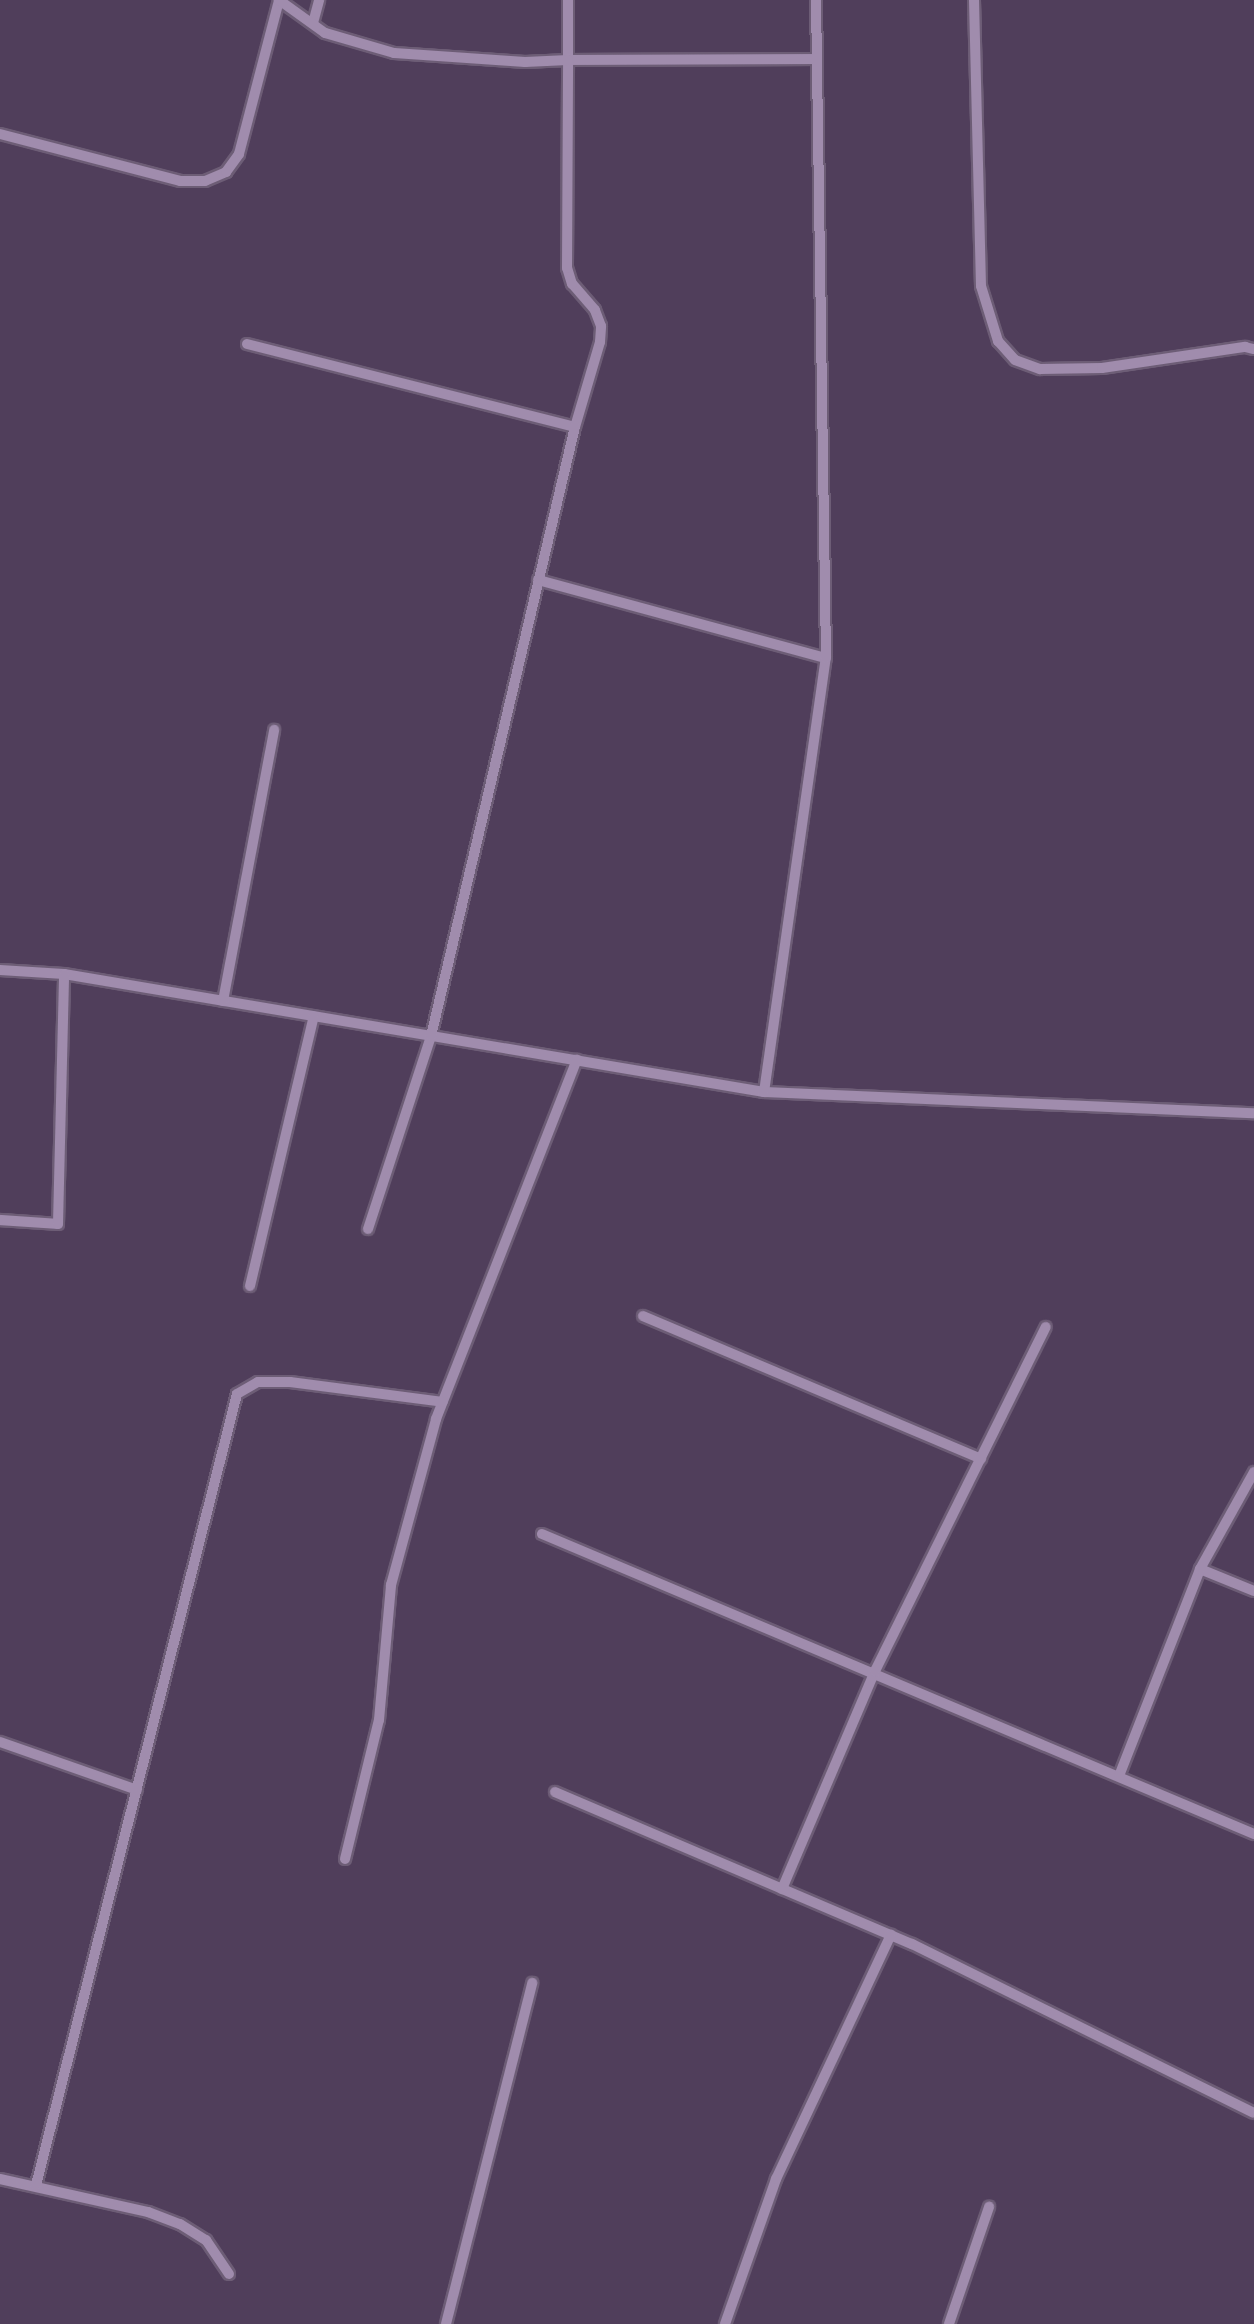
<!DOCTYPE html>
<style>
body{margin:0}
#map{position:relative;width:1254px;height:2324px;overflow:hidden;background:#503e5b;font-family:Rubik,sans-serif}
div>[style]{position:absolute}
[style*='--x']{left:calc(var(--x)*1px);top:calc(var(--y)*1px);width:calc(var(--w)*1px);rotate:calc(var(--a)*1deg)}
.roads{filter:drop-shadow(2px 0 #6d5d76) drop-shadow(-2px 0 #6d5d76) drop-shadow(0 2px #6d5d76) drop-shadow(0 -2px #6d5d76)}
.street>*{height:10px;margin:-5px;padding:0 5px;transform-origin:5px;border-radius:5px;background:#a08cad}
span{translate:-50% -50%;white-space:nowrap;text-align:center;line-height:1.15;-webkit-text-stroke:10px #503e5b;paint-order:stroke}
</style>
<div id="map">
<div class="roads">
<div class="street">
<div style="--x:568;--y:0;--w:60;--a:90"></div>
<div style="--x:568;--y:60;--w:249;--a:-0.2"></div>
<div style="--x:974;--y:0;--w:286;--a:88.6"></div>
<div style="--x:981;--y:286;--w:58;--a:72.8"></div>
<div style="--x:998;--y:341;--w:25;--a:48"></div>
<div style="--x:1015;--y:360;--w:27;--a:20"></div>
<div style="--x:1040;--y:369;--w:62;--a:-0.9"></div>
<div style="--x:1102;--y:368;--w:145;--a:-8.4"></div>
<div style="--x:1245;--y:347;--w:9;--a:13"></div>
<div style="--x:313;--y:23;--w:24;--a:-75"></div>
<div style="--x:0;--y:134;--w:186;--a:14.6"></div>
<div style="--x:180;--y:181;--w:25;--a:0"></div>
<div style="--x:205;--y:181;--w:23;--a:-23"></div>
<div style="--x:226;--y:172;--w:22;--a:-54"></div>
<div style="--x:239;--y:154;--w:159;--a:-75.4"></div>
<div style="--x:247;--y:344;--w:338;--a:14.2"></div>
<div style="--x:575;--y:427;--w:89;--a:-73.6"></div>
<div style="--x:600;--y:342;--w:16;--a:-86"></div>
<div style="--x:601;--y:326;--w:17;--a:-111"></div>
<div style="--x:595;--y:310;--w:35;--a:-131"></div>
<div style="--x:572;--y:284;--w:17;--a:-107"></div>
<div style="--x:567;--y:268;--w:208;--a:-89.7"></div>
<div style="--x:568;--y:60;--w:43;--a:177.3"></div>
<div style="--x:525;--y:62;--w:131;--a:-176.1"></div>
<div style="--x:394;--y:53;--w:72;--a:-163.8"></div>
<div style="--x:325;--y:33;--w:57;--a:-144.3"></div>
<div style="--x:538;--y:580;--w:298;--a:15.2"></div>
<div style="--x:0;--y:970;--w:64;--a:3.6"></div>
<div style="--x:64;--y:974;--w:710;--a:9.57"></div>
<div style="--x:764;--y:1092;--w:490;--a:2.5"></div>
<div style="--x:223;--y:1001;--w:276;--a:-79.3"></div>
<div style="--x:764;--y:1092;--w:438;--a:-81.9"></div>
<div style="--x:826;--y:658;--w:658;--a:-90.87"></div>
<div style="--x:0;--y:1220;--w:58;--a:3.9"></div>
<div style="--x:58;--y:1224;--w:250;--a:-88.6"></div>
<div style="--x:368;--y:1229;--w:203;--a:-71.9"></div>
<div style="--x:431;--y:1036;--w:626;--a:-76.7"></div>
<div style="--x:250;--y:1286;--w:277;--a:-76.7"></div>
<div style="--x:643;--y:1316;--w:367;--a:22.9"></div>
<div style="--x:542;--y:1534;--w:773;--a:22.85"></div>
<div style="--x:1200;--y:1569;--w:58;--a:22.2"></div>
<div style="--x:0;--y:1742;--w:145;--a:19.3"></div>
<div style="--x:1119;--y:1776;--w:222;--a:-68.6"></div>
<div style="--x:1200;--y:1569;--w:111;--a:-60.9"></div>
<div style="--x:555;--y:1792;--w:388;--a:23.1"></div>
<div style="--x:912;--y:1944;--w:381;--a:26.3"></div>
<div style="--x:345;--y:1859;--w:143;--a:-76.3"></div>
<div style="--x:379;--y:1720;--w:136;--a:-84.9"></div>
<div style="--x:391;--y:1585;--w:172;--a:-74.8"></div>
<div style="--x:436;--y:1419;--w:386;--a:-68.6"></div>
<div style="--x:782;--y:1889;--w:237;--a:-66.9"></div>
<div style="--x:875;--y:1671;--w:384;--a:-63.6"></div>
<div style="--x:0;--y:2179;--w:152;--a:12.6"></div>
<div style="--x:148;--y:2212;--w:34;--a:21"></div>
<div style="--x:180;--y:2224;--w:31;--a:32"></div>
<div style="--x:206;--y:2240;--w:41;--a:55.9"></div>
<div style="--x:36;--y:2185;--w:816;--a:-75.74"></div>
<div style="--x:237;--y:1394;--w:24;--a:-30"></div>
<div style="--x:258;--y:1382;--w:32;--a:0"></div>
<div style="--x:290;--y:1382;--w:154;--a:7.4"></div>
<div style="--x:446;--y:2324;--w:352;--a:-75.8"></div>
<div style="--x:725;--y:2324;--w:154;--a:-70.6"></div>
<div style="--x:776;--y:2179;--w:270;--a:-64.8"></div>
<div style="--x:949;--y:2324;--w:124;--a:-71.1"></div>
</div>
</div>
</div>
